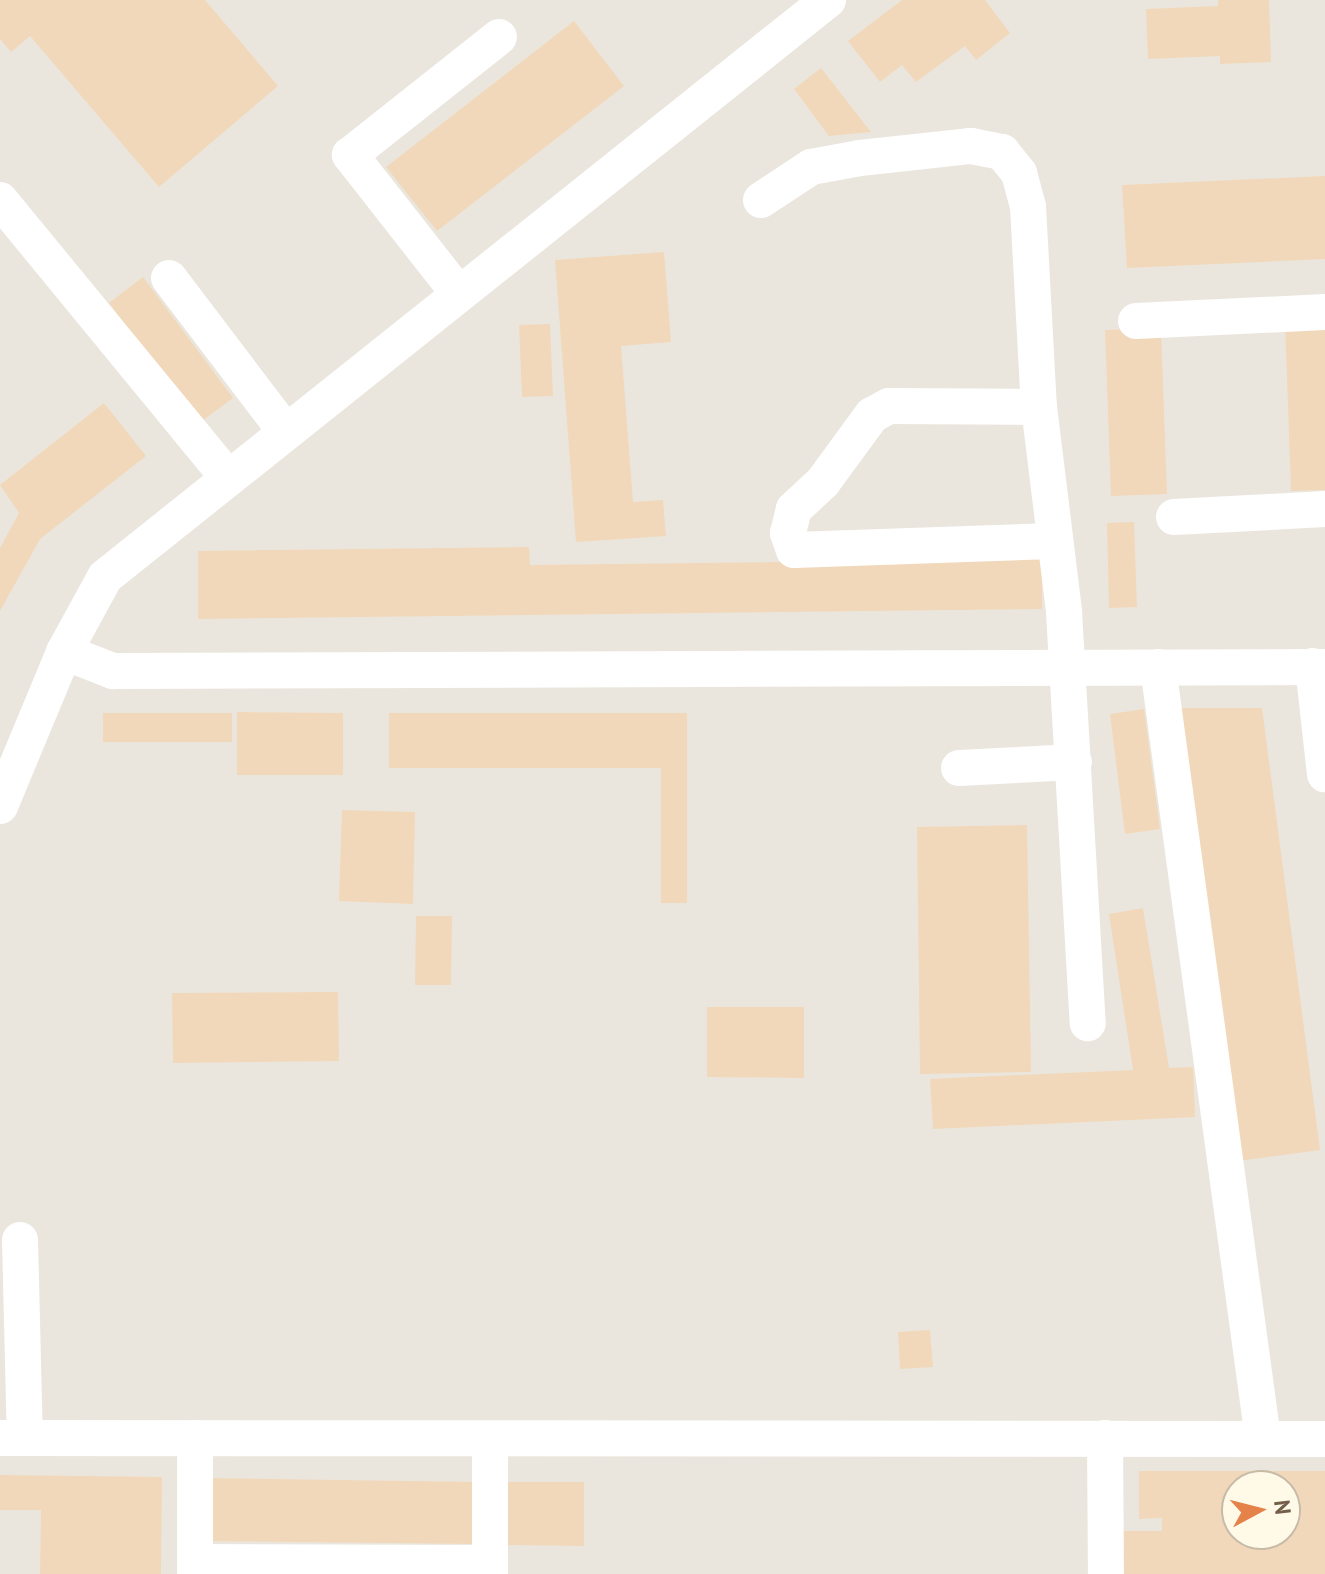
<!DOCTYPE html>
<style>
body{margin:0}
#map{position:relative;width:1325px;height:1574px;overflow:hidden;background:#fcf6e3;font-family:"PT Sans",sans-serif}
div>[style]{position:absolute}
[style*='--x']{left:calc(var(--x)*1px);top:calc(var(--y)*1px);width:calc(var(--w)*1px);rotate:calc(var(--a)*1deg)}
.industrial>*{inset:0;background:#ebe6dd}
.building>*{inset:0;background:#f1d8ba}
.minor>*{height:36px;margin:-18px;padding:0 18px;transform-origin:18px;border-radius:18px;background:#fff}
span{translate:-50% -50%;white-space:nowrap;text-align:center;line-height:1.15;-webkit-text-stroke:6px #fff9e8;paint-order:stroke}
.north{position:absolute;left:1221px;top:1470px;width:80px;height:80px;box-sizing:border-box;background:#fff9e8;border:2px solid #c7bba8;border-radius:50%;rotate:83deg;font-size:22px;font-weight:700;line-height:32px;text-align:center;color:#735e49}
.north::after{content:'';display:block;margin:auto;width:28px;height:36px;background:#e58249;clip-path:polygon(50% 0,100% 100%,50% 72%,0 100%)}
</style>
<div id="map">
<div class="industrial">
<div style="clip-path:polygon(evenodd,0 0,1325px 0,1325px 1574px,0 1574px,0 0,1237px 1486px,1285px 1486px,1285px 1534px,1237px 1534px,1237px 1486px)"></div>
</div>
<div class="building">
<div style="clip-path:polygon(0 0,205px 0,278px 86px,159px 187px,30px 36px,11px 52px,0 39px)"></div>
<div style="clip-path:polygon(902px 0,985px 0,1010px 33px,976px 60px,965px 46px,916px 82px,902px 65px,880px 82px,848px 41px)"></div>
<div style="clip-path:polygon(1218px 0,1269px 0,1271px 62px,1220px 64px,1220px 56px,1148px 59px,1146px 9px,1218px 6px)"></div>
<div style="clip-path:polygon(574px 21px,624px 86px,437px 231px,386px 167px)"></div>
<div style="clip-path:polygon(821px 68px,871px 132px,829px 136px,794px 89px)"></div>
<div style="clip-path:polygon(1325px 176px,1325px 259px,1127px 268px,1122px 185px)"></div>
<div style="clip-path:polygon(664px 252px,671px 342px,621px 346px,633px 502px,663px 500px,666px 536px,576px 542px,555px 260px)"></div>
<div style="clip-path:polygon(143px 277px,233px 398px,199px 423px,109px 303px)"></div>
<div style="clip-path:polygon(1325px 322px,1325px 490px,1291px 491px,1285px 323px)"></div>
<div style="clip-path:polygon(550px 324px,553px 396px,522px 397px,519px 325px)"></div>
<div style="clip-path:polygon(1161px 328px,1167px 494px,1111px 496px,1105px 330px)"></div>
<div style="clip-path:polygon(104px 403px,146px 456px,40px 539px,0 611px,0 548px,19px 513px,0 485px)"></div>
<div style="clip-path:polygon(1134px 522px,1137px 607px,1109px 608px,1107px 523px)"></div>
<div style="clip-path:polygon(529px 547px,530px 565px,1042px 559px,1042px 609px,198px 619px,198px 551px)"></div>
<div style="clip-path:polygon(1171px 708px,1262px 708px,1320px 1150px,1230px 1162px)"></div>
<div style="clip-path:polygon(1144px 709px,1160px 829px,1125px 834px,1110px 714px)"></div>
<div style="clip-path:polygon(237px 712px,343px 713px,343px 775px,237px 775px)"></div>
<div style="clip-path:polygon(103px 713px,232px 713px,232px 742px,103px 742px)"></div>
<div style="clip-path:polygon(389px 713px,687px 713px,687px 903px,661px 903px,661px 768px,389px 768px)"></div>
<div style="clip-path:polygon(342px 810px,415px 812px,413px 904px,339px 901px)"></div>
<div style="clip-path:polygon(1027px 825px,1031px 1072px,920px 1074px,917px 827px)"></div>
<div style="clip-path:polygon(1143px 908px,1169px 1068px,1193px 1067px,1195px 1117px,933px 1129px,930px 1079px,1133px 1070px,1109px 914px)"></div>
<div style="clip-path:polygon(416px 916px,452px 916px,451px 985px,415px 985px)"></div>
<div style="clip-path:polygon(338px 992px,339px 1061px,173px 1063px,172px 993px)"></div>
<div style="clip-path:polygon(707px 1007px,804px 1007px,804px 1078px,707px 1077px)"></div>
<div style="clip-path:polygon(930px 1330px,933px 1367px,900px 1369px,898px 1332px)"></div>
<div style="clip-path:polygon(evenodd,1139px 1471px,1325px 1471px,1325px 1574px,1109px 1574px,1109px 1531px,1162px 1531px,1162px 1518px,1139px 1519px,1139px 1471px,1237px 1486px,1285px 1486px,1285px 1534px,1237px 1534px,1237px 1486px)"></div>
<div style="clip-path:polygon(0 1475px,162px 1477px,161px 1574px,40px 1574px,41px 1510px,0 1510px)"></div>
<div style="clip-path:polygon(207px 1478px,479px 1482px,478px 1544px,206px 1541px)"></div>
<div style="clip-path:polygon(498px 1482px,584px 1482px,584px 1546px,498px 1545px)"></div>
</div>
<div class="minor">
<div style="--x:0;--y:200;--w:360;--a:50.6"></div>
<div style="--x:761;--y:200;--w:60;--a:-33.4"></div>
<div style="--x:811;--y:167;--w:50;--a:-10.4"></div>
<div style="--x:860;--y:158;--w:112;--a:-6.2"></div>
<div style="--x:971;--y:146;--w:32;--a:11"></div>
<div style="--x:1002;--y:152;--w:27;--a:51"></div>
<div style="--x:1019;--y:173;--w:34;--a:75"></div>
<div style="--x:1028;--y:206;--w:201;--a:86.9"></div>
<div style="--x:1039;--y:407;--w:207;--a:83"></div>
<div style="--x:1064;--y:612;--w:412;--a:86.7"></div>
<div style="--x:169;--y:278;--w:193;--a:52.8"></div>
<div style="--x:459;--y:294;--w:177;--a:-128.1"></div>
<div style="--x:350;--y:155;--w:190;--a:-38.4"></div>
<div style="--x:1136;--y:321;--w:189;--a:-2.7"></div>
<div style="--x:1039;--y:407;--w:150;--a:-179.6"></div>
<div style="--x:889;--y:406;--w:19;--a:152"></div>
<div style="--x:872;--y:415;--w:83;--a:126.2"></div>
<div style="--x:823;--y:482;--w:40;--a:137"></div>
<div style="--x:794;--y:509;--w:25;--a:104"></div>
<div style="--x:788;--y:533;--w:18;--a:71"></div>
<div style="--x:794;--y:550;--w:260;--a:-2"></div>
<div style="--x:1174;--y:517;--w:151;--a:-3"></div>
<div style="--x:64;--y:652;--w:53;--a:21.2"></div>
<div style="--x:113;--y:671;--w:1212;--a:-0.19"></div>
<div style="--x:1313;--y:666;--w:109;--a:83.7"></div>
<div style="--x:1158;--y:667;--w:779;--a:82.25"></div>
<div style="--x:959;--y:768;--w:115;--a:-3"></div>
<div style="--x:0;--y:806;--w:167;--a:-67.4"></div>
<div style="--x:64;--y:652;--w:85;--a:-61.3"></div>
<div style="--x:105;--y:577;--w:925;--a:-38.59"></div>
<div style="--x:20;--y:1240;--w:198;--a:88.6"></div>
<div style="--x:0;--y:1438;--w:1325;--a:0.04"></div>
<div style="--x:195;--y:1438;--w:136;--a:90"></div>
<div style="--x:1105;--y:1438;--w:136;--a:89.6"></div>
<div style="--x:490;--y:1439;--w:135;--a:90"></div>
<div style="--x:195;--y:1562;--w:295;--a:0.2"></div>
</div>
<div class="north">N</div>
</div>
